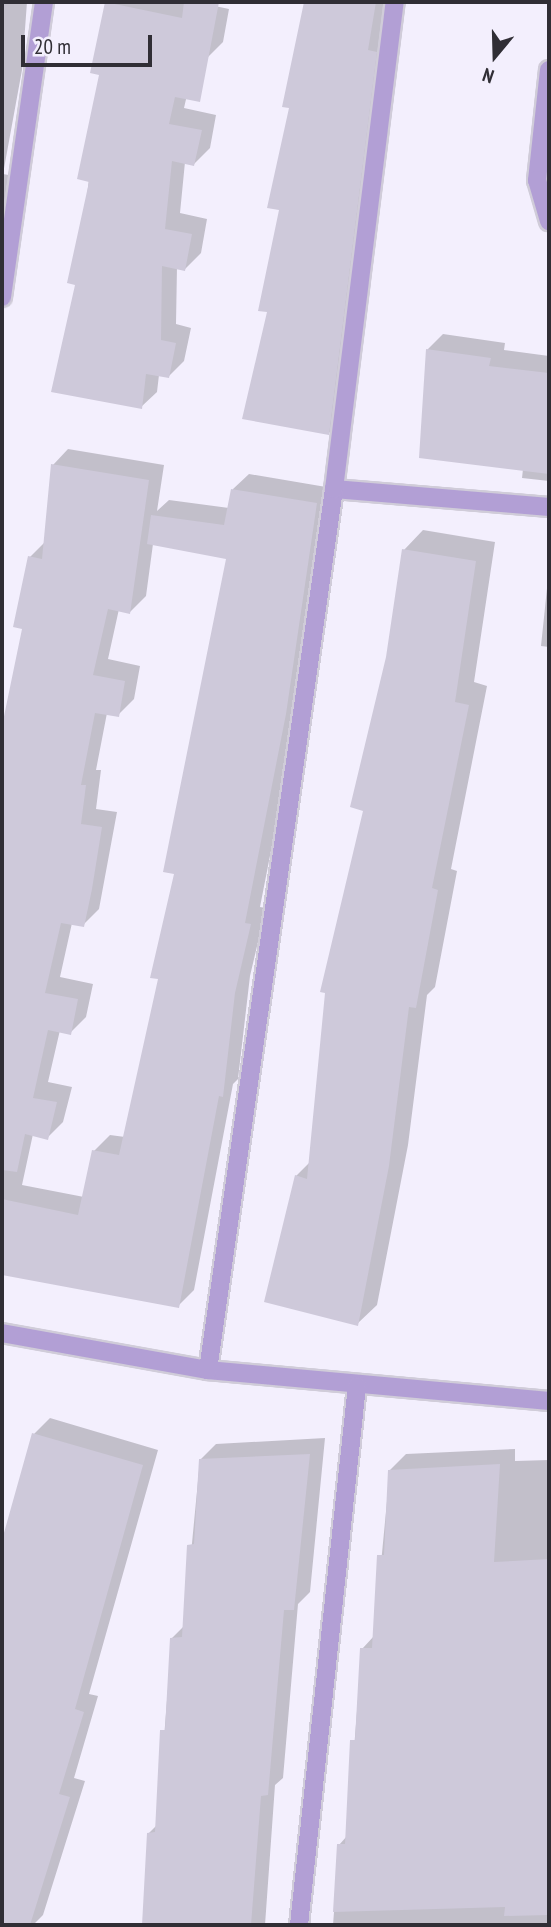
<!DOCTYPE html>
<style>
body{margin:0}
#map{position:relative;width:551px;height:1927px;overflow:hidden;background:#f3effd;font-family:"PT Sans Narrow",sans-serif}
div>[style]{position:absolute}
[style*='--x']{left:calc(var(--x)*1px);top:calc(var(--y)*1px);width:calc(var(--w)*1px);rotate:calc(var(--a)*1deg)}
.shadow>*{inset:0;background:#0003}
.building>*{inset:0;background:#cec9da}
.roads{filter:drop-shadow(2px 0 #d0ccd9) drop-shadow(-2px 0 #d0ccd9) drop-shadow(0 2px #d0ccd9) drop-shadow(0 -2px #d0ccd9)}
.minor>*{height:18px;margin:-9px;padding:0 9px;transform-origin:9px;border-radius:9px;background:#b29fd5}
span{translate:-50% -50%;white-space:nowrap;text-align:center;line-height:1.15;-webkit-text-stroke:6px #f3effd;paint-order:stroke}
.frame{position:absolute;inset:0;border:4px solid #302e35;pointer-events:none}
.north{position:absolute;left:460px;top:21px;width:70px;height:70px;-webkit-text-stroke:5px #f3effd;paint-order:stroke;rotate:199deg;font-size:19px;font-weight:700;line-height:28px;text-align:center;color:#302e35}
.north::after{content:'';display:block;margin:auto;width:24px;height:32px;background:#302e35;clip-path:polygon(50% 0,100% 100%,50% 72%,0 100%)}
.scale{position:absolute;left:21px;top:35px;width:131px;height:32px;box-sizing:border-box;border:4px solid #302e35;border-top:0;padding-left:9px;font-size:21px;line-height:24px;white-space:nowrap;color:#302e35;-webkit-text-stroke:5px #f3effd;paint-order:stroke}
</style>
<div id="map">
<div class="shadow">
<div style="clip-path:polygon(2px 2px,27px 2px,22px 70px,3px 174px,20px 177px,2px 269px)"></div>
<div style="clip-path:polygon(107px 2px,196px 2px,229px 9px,223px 42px,207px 58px,196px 56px,184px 108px,216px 115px,210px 148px,194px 164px,185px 162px,180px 213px,207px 219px,201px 253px,185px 269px,177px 267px,176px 324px,191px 328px,184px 361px,168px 377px,159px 375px,157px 392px,141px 407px,77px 283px,101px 74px,92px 72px)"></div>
<div style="clip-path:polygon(306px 2px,388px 2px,345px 418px,329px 433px,281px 209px,291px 107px,284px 105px)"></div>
<div style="clip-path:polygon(443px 334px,505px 343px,504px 350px,549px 356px,549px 481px,522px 478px,523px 469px,427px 350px)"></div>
<div style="clip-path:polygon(evenodd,68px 449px,164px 465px,157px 511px,169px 500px,229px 508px,233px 489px,249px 474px,332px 488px,301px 697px,260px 907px,266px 908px,250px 976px,238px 1079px,233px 1084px,194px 1290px,178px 1306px,2px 1271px,2px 774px,13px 731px,30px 557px,46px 541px,53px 465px,68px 449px,153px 544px,228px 557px,160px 978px,125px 1137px,110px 1135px,94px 1151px,84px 1197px,22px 1185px,33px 1134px,47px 1138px,63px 1122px,72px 1087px,48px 1082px,60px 1030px,70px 1033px,86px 1017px,93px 984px,60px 977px,72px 923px,83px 925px,99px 909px,117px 812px,96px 809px,101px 770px,96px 770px,107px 713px,118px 715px,134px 699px,140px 666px,108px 659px,119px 609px,130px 612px,146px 596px,153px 544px)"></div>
<div style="clip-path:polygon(423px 530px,495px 542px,474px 682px,487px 686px,451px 869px,457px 871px,435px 987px,427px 995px,408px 1145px,377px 1305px,357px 1324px,296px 1176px,310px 1162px,404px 550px)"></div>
<div style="clip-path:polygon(549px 569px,549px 647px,541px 646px)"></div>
<div style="clip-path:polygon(50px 1418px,158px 1450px,89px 1694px,98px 1696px,74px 1778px,85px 1781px,43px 1915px,33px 1925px,4px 1925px,2px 1556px,34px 1434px)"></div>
<div style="clip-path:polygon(325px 1438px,310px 1592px,298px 1604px,283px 1778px,275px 1785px,265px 1925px,143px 1925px,149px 1833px,157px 1825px,172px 1638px,184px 1626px,200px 1460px,216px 1444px)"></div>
<div style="clip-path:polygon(515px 1449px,515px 1461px,549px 1460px,549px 1925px,333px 1925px,339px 1845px,347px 1836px,362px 1649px,374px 1636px,390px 1470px,406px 1454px)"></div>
</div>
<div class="building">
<div style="clip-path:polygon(105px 2px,182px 18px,184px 2px,219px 2px,200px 102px,175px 97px,169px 124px,202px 130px,194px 166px,172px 161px,165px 229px,192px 234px,185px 271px,162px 266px,161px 340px,176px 343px,169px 378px,146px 374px,142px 409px,51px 392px,75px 285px,67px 283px,89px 182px,77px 179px,99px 75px,90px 73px)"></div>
<div style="clip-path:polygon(304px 2px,376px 2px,368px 50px,377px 52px,329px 435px,242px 419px,267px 312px,258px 311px,279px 210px,267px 208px,289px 108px,282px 107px)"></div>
<div style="clip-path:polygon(426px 349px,491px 358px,489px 366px,549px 373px,549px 474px,419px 458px)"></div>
<div style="clip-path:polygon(51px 464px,149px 480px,130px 614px,108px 609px,93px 675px,125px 681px,119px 717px,95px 713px,81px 785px,86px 785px,81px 824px,102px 827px,92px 889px,84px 927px,61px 923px,45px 993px,78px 999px,71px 1035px,48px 1030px,33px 1098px,57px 1102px,48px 1140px,25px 1134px,17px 1172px,2px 1170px,2px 726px,22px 629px,13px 627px,28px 556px,42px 559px)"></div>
<div style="clip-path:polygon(231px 489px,317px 503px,286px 714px,245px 923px,251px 924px,235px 993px,223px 1097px,219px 1096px,179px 1308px,2px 1275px,2px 1199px,78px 1215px,92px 1150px,119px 1155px,158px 979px,150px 978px,174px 874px,163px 872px,226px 559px,147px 544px,151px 515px,224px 525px)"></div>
<div style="clip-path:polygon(402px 549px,476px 561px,455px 702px,469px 705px,432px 888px,438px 890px,416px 1008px,409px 1007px,389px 1166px,358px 1326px,264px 1302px,295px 1175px,307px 1179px,325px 993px,320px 992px,363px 811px,350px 807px,386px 657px)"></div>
<div style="clip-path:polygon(32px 1433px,143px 1465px,75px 1709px,84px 1712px,59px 1794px,70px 1797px,30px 1925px,2px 1925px,2px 1540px)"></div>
<div style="clip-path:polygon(310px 1454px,294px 1610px,284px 1610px,268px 1795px,261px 1796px,251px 1925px,142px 1925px,147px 1833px,155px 1832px,160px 1730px,165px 1730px,170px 1638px,182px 1637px,187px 1545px,194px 1544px,199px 1459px)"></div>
<div style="clip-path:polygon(500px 1464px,494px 1562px,549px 1559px,549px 1915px,504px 1916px,505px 1907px,333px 1912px,337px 1844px,345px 1844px,350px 1740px,355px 1740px,360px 1648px,372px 1648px,377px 1555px,384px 1555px,388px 1470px)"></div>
</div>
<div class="roads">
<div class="minor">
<div style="--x:549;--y:70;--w:111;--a:96.2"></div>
<div style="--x:537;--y:180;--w:43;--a:73.7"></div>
<div style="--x:2;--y:297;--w:298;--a:-81.9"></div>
<div style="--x:334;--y:489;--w:216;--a:4.8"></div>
<div style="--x:2;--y:1333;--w:209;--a:10.2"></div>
<div style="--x:208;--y:1370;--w:342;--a:5.2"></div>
<div style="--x:208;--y:1370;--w:890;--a:-81.86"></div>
<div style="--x:334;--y:489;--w:491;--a:-82.9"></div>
<div style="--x:299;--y:1925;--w:542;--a:-83.86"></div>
</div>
</div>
<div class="frame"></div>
<div class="north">N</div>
<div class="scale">20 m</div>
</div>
